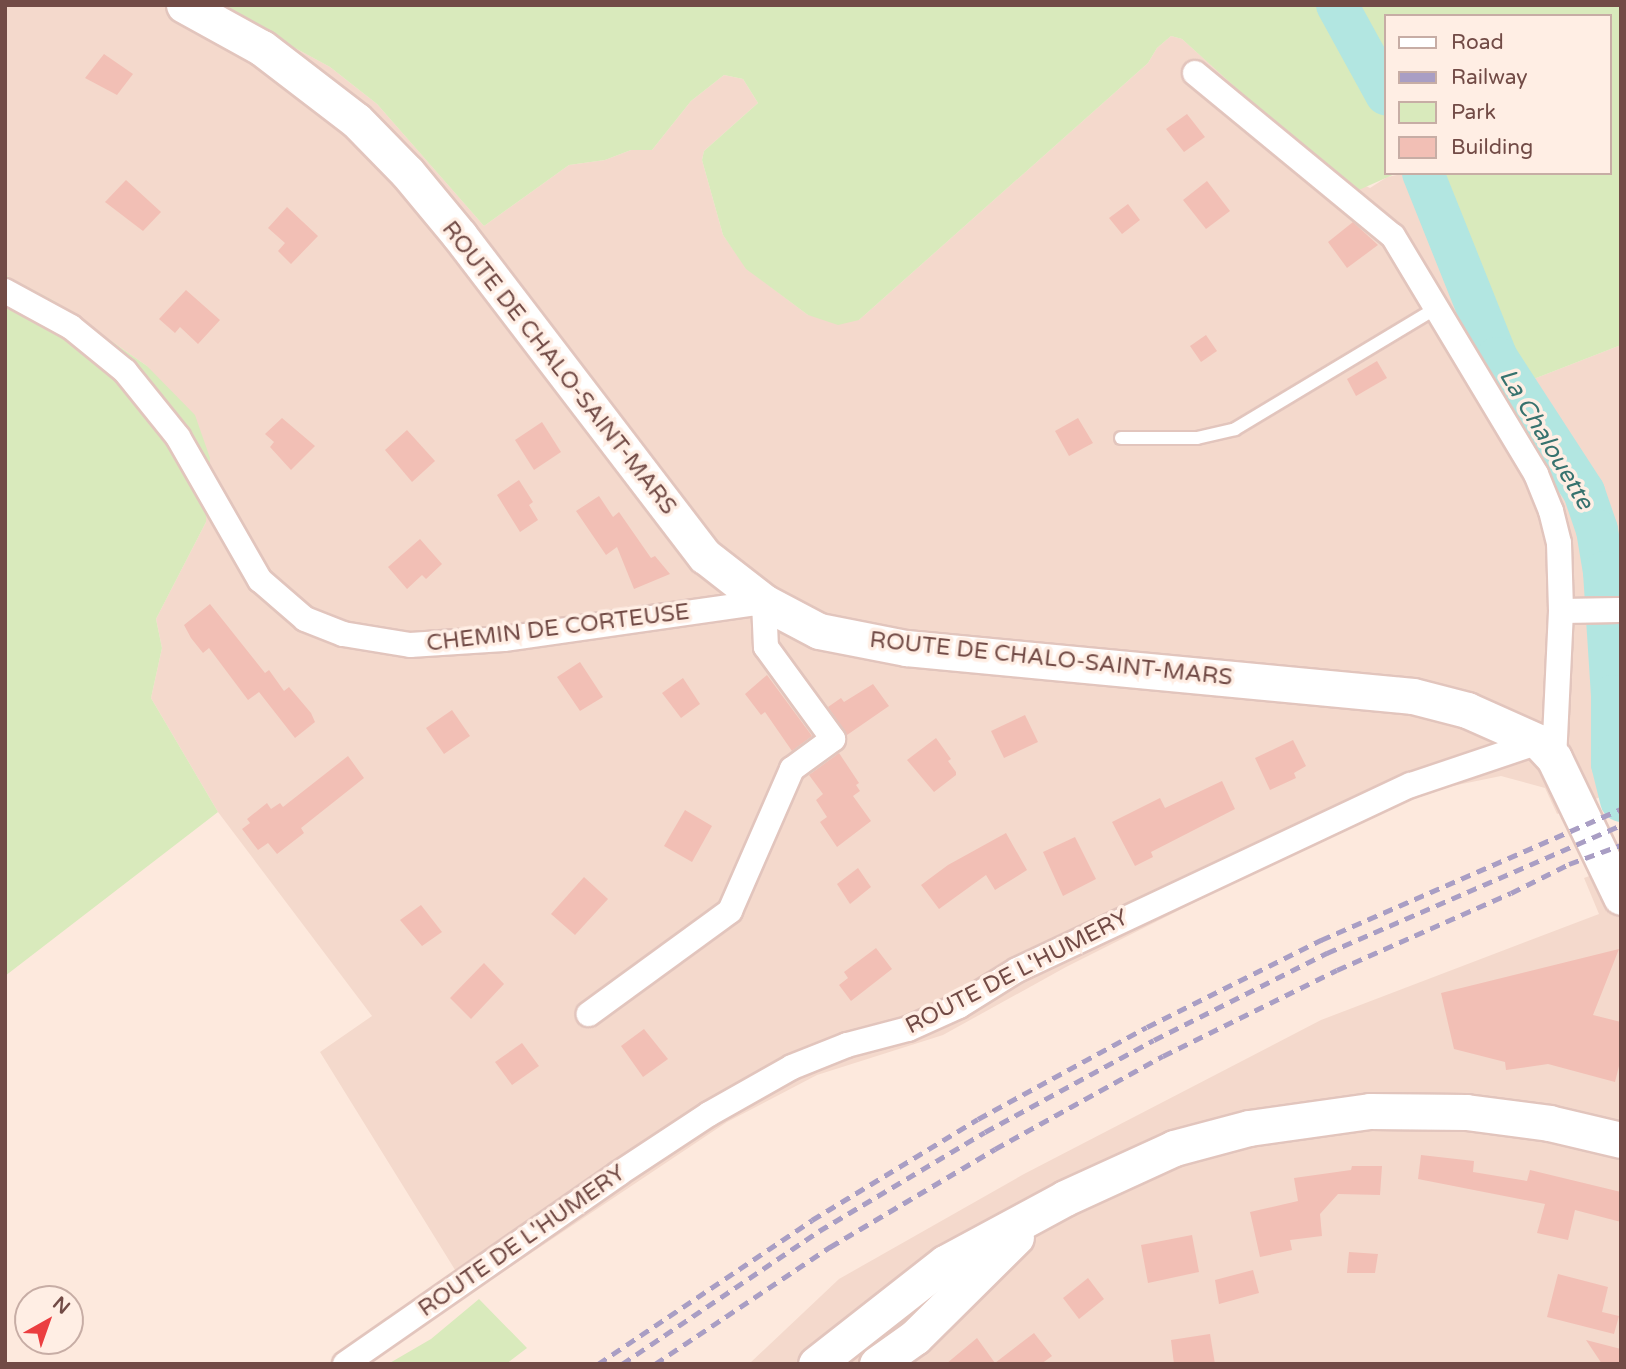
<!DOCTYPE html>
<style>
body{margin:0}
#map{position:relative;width:1626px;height:1369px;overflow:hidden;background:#fde9dd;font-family:"Varela Round",sans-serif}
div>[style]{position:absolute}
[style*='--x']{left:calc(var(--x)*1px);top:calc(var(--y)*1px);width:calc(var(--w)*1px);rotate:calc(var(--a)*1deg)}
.residential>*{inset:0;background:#f4d9cc}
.green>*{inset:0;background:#d9eabc}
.river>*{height:42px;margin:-21px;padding:0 21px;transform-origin:21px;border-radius:21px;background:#b2e6e1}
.building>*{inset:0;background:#f2bfb5}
.roads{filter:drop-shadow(2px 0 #e2c5bd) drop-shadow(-2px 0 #e2c5bd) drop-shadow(0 2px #e2c5bd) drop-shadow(0 -2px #e2c5bd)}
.lane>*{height:12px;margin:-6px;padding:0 6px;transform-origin:6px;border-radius:6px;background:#fff}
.street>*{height:24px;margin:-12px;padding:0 12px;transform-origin:12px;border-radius:12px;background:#fff}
.secondary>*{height:35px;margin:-17.5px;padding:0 17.5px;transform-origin:17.5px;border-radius:17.5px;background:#fff}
.rail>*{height:5px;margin-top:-2.5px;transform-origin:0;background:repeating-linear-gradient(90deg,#a99ec4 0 10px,transparent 0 17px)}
span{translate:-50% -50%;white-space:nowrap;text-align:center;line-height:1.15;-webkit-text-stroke:7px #ffeee4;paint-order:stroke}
.street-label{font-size:23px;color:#724b46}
.water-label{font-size:24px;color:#37726e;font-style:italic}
.frame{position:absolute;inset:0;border:7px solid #724b46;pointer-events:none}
.legend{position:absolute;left:1384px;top:14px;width:228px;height:161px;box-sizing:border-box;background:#ffeee4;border:2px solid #c7ada5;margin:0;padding:9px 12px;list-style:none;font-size:21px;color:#724b46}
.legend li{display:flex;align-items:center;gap:14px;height:35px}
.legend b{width:35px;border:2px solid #c7ada5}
.north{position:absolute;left:14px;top:1285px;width:70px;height:70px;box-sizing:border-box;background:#ffeee4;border:2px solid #c7ada5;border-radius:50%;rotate:40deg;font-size:19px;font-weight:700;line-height:28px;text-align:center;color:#724b46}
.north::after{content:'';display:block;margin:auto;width:24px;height:32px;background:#eb3e40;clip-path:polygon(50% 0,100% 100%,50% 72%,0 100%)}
</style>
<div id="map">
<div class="residential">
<div style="clip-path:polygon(5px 5px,216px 5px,330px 67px,377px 104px,484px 226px,569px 165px,605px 160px,631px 150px,652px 150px,691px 101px,724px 75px,743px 79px,758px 103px,704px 151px,702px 160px,723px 235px,747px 269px,808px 315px,859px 320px,1148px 63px,1157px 48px,1171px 36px,1182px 39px,1320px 163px,1370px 188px,1387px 177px,1407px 173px,1463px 315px,1503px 391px,1621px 345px,1621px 789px,1557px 814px,1545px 788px,1501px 776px,1408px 795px,1066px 967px,943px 1035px,817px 1075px,727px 1122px,470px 1294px,320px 1052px,372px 1016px,218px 812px,151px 698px,162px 648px,156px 619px,206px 522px,147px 366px,54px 301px,5px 275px)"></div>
<div style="clip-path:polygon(1621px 864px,1621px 1364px,750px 1363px,839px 1279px,1024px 1174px,1321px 1020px,1599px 914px,1584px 878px)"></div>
</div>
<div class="green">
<div style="clip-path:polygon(216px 5px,1621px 5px,1621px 345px,1503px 391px,1463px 315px,1407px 173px,1610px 173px,1610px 16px,1386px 16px,1386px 173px,1397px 173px,1352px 193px,1182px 39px,1171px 36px,1157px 48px,1148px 63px,859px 320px,838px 325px,808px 315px,746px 269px,723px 235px,702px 160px,704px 151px,758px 103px,743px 79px,724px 75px,691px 101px,652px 150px,631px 150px,605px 160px,569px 165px,484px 226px,377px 104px,330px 67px)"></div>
<div style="clip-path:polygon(5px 275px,54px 301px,147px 366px,195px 415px,210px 458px,206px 522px,156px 619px,162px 648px,151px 698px,218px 812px,5px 976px)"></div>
<div style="clip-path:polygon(479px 1299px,527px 1348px,506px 1364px,388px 1364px,431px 1339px)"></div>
</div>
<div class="river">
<div style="--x:1337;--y:5;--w:102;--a:61.2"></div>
<div style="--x:1423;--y:173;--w:199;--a:68.2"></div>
<div style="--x:1497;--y:358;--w:160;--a:57"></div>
<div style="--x:1584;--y:492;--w:40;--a:71.1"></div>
<div style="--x:1597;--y:530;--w:43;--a:80.5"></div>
<div style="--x:1604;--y:572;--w:124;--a:86.3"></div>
<div style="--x:1612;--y:696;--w:68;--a:90"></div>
<div style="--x:1612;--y:764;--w:38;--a:76"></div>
</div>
<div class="building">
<div style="clip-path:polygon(104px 54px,133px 74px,117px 95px,85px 78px)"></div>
<div style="clip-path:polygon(1187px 114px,1205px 137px,1184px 152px,1166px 129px)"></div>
<div style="clip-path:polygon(126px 180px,161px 212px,143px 231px,105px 202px)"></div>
<div style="clip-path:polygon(1207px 181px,1230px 211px,1206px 229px,1183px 200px)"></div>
<div style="clip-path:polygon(1128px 204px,1140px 220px,1122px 234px,1109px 218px)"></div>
<div style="clip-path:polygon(287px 207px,318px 236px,291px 264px,278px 251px,285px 243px,268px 228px)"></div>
<div style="clip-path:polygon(1353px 222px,1378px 245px,1347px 268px,1328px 242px)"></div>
<div style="clip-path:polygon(186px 290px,220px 320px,198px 344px,180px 327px,175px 333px,159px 319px)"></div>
<div style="clip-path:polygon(1206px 335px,1217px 351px,1201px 362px,1190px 346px)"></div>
<div style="clip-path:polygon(1377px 361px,1387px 378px,1356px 396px,1347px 379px)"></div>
<div style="clip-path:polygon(282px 418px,315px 446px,291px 470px,270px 447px,274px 442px,265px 434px)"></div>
<div style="clip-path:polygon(1078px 418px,1093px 443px,1069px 456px,1055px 431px)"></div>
<div style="clip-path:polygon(542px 422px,561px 452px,534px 470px,515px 440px)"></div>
<div style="clip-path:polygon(407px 430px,435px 461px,412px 482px,385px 450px)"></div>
<div style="clip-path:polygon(519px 480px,533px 502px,529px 505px,538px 520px,520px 532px,497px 495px)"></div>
<div style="clip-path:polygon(599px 496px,613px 517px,619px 512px,651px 558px,655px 556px,670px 574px,634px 589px,617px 547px,606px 555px,576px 511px)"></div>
<div style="clip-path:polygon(420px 539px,442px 564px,426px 579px,422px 575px,407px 589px,388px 567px)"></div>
<div style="clip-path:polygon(210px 604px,265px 673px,269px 670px,284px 691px,289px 687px,311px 713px,315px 722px,295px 738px,259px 692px,248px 700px,209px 648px,203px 653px,191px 638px,184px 625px)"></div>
<div style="clip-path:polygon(580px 662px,603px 697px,580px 711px,557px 677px)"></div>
<div style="clip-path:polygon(767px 675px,812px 736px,792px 751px,765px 712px,761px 715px,745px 694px)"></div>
<div style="clip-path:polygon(683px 678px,700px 704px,681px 718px,662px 693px)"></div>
<div style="clip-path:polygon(873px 684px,889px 706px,847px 735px,828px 707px,841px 698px,844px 702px)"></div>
<div style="clip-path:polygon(452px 710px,470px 736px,444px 754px,426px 728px)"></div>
<div style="clip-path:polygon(1025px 715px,1038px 742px,1004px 758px,991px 731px)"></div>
<div style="clip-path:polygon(936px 738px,951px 759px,948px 761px,956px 772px,956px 775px,934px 792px,907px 760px)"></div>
<div style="clip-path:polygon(1293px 740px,1306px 766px,1294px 773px,1296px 778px,1270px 790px,1255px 758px)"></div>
<div style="clip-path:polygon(839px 753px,859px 783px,856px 785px,860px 791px,853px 796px,871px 821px,837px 847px,820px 822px,827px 817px,816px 800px,823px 794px,809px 775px)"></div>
<div style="clip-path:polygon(348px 756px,364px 778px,301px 828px,304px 833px,277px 854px,268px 843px,258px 850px,242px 829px,250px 823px,247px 819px,267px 803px,271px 809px,280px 803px,283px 807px)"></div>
<div style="clip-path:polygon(1222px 781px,1235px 809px,1151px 852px,1153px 857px,1135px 866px,1112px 822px,1160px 798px,1165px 808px)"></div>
<div style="clip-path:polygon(685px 810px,712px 826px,692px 862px,664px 846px)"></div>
<div style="clip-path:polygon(1006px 833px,1027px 870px,995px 890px,986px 875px,939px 909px,921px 885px,948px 865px)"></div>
<div style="clip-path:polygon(1075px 837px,1096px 879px,1063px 896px,1043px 852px)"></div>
<div style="clip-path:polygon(858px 868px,871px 887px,850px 904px,837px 884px)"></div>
<div style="clip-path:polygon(584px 877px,608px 899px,575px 935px,551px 914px)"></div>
<div style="clip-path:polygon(421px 905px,442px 932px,422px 946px,400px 920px)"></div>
<div style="clip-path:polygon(876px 948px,892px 969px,851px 1001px,839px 985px,848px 978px,844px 972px)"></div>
<div style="clip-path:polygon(1619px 949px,1593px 1015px,1621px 1022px,1621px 1058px,1615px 1082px,1548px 1064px,1506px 1070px,1505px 1062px,1454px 1049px,1441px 993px)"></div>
<div style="clip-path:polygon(484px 963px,504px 984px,471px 1019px,450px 998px)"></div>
<div style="clip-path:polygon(644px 1029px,668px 1059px,643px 1077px,621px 1046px)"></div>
<div style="clip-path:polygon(522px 1043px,539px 1066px,512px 1085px,495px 1062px)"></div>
<div style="clip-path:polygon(1421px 1155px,1474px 1161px,1473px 1172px,1527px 1181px,1530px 1170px,1621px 1192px,1621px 1222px,1575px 1210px,1568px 1240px,1537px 1233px,1545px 1204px,1418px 1179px)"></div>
<div style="clip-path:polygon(1352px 1166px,1382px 1166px,1380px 1195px,1338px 1194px,1320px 1214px,1322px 1236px,1290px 1240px,1292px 1250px,1260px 1257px,1250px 1212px,1298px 1201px,1294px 1178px,1351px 1170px)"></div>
<div style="clip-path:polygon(1192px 1235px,1199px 1272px,1148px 1283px,1141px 1245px)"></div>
<div style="clip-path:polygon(1349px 1252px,1378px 1254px,1375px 1273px,1347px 1273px)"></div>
<div style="clip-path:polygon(1253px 1270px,1259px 1293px,1219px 1304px,1215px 1280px)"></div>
<div style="clip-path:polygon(1558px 1274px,1608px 1287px,1602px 1312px,1619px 1316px,1614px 1334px,1547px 1317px)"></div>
<div style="clip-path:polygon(1088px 1278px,1104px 1299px,1079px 1319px,1063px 1298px)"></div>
<div style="clip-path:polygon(1034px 1333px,1052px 1356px,1041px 1364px,946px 1364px,977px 1338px,995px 1363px)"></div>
<div style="clip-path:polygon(1210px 1334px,1215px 1364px,1174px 1364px,1171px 1340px)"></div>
<div style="clip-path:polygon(1586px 1340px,1621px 1349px,1621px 1364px,1602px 1364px)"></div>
</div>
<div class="roads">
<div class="lane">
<div style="--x:1121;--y:438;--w:76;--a:0"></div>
<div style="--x:1197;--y:438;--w:39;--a:-13"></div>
<div style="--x:1235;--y:429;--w:235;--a:-31"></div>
</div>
<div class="street">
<div style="--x:1195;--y:73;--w:256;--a:39.5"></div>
<div style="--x:1393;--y:236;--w:278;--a:59"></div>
<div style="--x:1536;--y:474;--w:40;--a:68"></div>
<div style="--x:1551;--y:511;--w:33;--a:76"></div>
<div style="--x:1559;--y:543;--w:68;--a:88.3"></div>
<div style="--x:1561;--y:611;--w:147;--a:92.7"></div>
<div style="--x:5;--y:291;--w:75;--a:28.6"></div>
<div style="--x:71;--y:327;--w:70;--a:39.2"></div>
<div style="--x:125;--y:371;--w:85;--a:51.2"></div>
<div style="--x:178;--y:437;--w:165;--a:60.2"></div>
<div style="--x:260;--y:580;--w:60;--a:40.9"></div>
<div style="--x:305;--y:619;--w:41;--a:21.5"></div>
<div style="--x:343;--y:634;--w:68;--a:9.3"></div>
<div style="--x:410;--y:645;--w:94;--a:-3.7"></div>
<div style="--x:504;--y:639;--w:263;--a:-8.1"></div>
<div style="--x:764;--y:602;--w:45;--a:87.5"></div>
<div style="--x:766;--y:647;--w:114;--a:53.9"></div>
<div style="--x:833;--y:739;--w:51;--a:143.8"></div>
<div style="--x:792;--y:769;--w:155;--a:113.6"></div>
<div style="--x:730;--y:911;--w:175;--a:143.9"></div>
<div style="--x:1561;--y:611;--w:60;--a:-1"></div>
<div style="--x:345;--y:1364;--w:333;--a:-34.8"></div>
<div style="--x:618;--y:1174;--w:109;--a:-33.4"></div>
<div style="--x:709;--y:1114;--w:95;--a:-29.5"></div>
<div style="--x:792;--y:1067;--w:59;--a:-21.8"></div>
<div style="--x:847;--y:1045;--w:63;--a:-14.7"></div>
<div style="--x:908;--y:1029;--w:56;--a:-24.3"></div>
<div style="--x:959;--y:1006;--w:68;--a:-31.8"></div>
<div style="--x:1017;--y:970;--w:435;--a:-25.2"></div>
<div style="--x:1411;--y:785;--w:135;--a:-18.6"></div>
</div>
<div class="secondary">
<div style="--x:184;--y:5;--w:89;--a:28.9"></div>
<div style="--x:262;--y:48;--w:118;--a:37.5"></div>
<div style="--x:356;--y:120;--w:73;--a:45.6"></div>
<div style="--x:407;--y:172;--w:83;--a:50.4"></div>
<div style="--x:460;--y:236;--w:403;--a:52.6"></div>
<div style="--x:705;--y:556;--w:75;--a:37.9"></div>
<div style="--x:764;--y:602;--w:62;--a:27.8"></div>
<div style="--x:819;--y:631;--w:89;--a:11.1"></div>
<div style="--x:906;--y:648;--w:509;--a:5.41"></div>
<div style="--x:1413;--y:696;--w:56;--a:14.5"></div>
<div style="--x:1467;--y:710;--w:79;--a:24"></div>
<div style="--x:1539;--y:742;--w:22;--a:47"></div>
<div style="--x:1554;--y:758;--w:154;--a:64.3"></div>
<div style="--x:816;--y:1364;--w:164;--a:-38.1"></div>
<div style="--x:945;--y:1263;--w:136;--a:-28.4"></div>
<div style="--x:1065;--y:1198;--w:120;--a:-24.6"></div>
<div style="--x:1174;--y:1148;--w:78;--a:-14.9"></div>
<div style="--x:1249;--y:1128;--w:122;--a:-8"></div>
<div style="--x:1370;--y:1111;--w:96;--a:0.6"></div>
<div style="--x:1466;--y:1112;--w:84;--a:7.5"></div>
<div style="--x:1549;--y:1123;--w:74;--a:13.3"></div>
<div style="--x:877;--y:1364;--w:47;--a:-35.4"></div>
<div style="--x:915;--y:1337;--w:142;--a:-44.7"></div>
</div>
</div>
<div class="rail">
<div style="--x:598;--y:1364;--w:258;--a:-33.9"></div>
<div style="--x:812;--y:1220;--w:194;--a:-31.3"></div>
<div style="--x:978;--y:1119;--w:192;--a:-28.6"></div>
<div style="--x:1147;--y:1027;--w:195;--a:-26.6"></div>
<div style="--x:1321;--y:940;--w:327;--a:-23.6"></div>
<div style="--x:622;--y:1364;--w:238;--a:-34"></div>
<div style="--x:819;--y:1231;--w:193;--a:-30.8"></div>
<div style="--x:985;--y:1132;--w:192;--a:-28.6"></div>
<div style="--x:1154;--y:1040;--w:194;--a:-26.7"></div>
<div style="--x:1327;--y:953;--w:321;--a:-23.5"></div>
<div style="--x:655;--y:1364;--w:211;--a:-33.8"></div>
<div style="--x:830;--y:1247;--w:192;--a:-30.7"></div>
<div style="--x:995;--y:1149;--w:192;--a:-29"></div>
<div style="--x:1163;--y:1056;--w:194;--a:-26.3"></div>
<div style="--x:1337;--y:970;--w:190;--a:-23.9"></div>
<div style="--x:1511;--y:893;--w:65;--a:-26.6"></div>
<div style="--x:1569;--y:864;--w:55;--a:-20.1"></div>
</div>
<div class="street-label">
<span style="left:559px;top:368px;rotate:52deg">ROUTE DE CHALO-SAINT-MARS</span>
<span style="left:558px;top:628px;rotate:-7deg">CHEMIN DE CORTEUSE</span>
<span style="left:1051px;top:659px;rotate:6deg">ROUTE DE CHALO-SAINT-MARS</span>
<span style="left:1017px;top:972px;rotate:-27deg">ROUTE DE L'HUMERY</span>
<span style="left:522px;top:1241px;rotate:-35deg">ROUTE DE L'HUMERY</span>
</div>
<div class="water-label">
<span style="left:1546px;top:439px;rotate:59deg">La Chalouette</span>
</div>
<div class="frame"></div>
<ul class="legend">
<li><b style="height:9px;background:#fff"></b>Road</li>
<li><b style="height:9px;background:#a99ec4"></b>Railway</li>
<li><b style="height:19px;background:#d9eabc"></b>Park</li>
<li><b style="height:19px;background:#f2bfb5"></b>Building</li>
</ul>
<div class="north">N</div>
</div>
